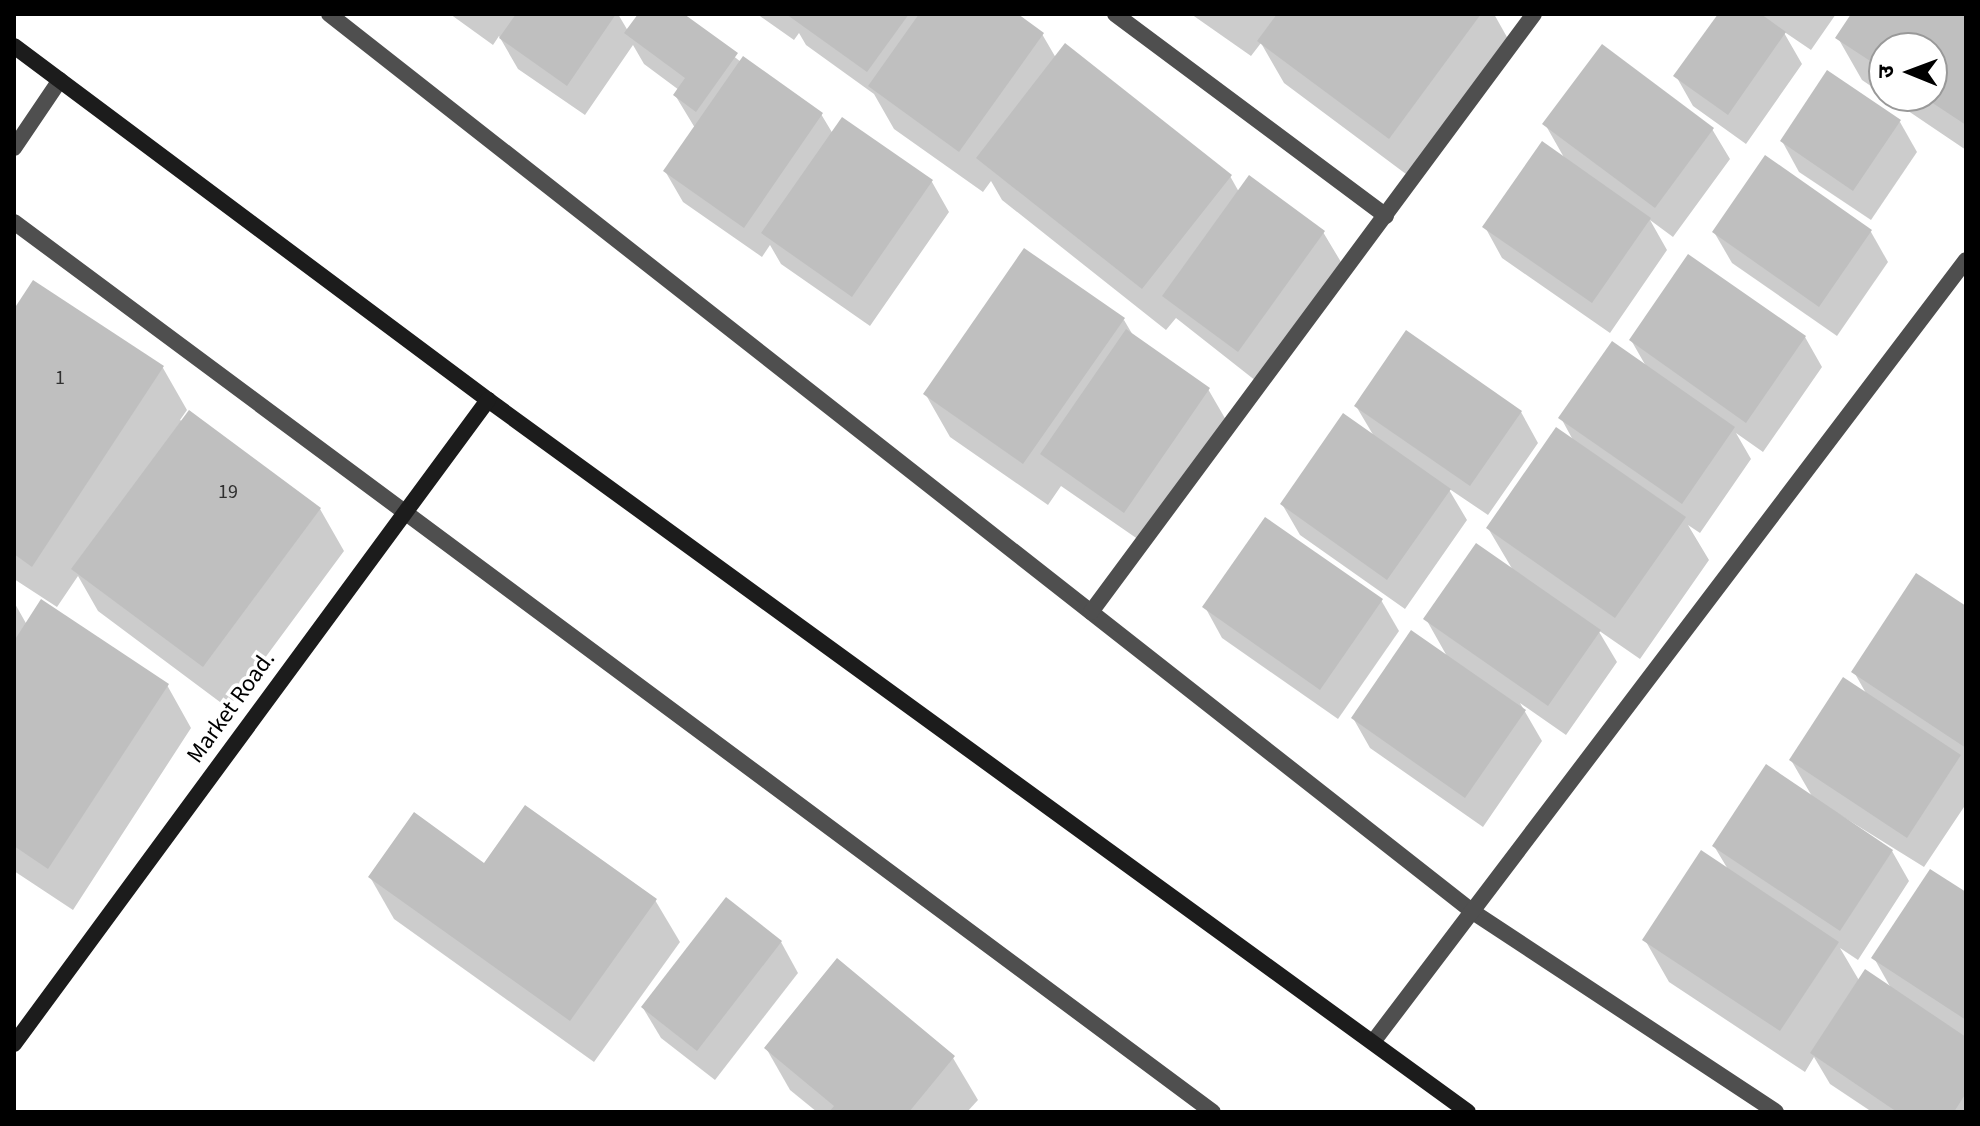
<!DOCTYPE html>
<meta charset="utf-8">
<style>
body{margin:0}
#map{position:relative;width:1980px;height:1126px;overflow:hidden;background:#fff;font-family:"Source Sans 3","Noto Sans Devanagari",sans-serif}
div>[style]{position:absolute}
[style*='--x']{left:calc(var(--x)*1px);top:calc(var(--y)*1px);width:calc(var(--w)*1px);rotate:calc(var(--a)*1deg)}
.shadow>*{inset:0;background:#0003}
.building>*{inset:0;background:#bfbfbf}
.lane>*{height:16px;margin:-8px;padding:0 8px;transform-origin:8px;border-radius:8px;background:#4f4f4f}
.street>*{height:16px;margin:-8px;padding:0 8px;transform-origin:8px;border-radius:8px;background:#4f4f4f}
.secondary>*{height:16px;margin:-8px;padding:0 8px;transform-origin:8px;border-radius:8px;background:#1c1c1c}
span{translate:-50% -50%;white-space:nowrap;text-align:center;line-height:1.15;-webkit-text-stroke:7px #fff;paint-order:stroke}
.number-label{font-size:20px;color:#303030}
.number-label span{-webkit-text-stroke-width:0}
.street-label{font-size:24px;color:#000}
.frame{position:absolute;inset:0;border:16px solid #000;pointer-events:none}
.north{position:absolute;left:1868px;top:32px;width:80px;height:80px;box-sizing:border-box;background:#fff;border:2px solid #999;border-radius:50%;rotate:271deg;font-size:22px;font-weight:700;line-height:32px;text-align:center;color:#000}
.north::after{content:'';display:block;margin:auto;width:28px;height:36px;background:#000;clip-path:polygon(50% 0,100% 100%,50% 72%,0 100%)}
</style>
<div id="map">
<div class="shadow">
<div style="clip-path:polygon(450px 14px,618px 14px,628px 31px,640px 14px,680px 14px,741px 62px,821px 114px,833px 134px,932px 182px,949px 212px,870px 326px,781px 264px,770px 245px,762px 257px,683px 202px,665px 171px,695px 128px,675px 95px,679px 90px,644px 64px,633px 45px,585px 115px,518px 69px,499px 36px,493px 45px)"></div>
<div style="clip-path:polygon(757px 14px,1015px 14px,1042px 34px,1056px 58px,1230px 176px,1239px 192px,1323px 232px,1341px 262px,1256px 381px,1176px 318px,1166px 330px,1002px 200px,991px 181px,983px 192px,894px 129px,874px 94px,806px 45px,799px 33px,794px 40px)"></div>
<div style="clip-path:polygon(1191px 14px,1494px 14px,1512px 46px,1414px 180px,1284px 83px,1261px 43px,1251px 56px)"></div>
<div style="clip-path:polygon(1721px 14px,1836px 14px,1811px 50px,1783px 31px,1802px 64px,1746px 144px,1693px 106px,1676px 76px)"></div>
<div style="clip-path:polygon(1854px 14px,1966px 14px,1966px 150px,1886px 96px,1932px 96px,1932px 48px,1884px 48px,1884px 95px,1862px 80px,1838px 38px)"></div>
<div style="clip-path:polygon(1900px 122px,1917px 152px,1871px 220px,1799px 172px,1782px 141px)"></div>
<div style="clip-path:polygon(1545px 124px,1712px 129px,1730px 159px,1673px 237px,1650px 220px,1667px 250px,1610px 333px,1502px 258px,1485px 227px,1566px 161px)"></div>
<div style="clip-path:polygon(1714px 232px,1871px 232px,1888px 262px,1837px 336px,1732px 263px)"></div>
<div style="clip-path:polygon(14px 313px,163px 368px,187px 410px,180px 420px,320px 509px,344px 551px,228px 708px,98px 611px,78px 576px,57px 607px,14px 579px)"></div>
<div style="clip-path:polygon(1124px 320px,1134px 337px,1208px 389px,1226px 420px,1142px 542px,1061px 486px,1048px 505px,950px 437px,926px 395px)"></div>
<div style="clip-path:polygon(1805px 337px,1822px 367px,1763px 452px,1736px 433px,1751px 459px,1700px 533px,1688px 525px,1709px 560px,1640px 659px,1598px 630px,1617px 662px,1566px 735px,1520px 703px,1542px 741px,1483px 827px,1370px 748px,1353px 718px,1448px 658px,1426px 619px,1514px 572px,1488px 528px,1574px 442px,1561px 418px,1647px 368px,1631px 340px)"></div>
<div style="clip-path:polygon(1356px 406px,1521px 412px,1538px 443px,1488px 515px,1448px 488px,1467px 520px,1405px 609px,1300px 535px,1282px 504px,1375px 438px)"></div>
<div style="clip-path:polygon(1381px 600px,1399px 631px,1338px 719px,1222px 638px,1205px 607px)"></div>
<div style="clip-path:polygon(14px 602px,27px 625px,167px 685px,191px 728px,73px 910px,14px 871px)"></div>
<div style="clip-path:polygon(1966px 608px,1966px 804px,1924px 867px,1816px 800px,1892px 851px,1909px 881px,1858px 960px,1840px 948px,1860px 982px,1892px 990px,1874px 958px,1966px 895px,1966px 1112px,1872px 1112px,1830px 1084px,1814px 1057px,1805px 1072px,1669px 982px,1645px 940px,1729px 871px,1714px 846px,1813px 798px,1791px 760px,1867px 695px,1854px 672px)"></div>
<div style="clip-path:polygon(485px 866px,655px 900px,680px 942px,594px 1062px,394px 919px,370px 877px)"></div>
<div style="clip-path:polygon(781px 942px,798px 973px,715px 1080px,661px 1038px,643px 1008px)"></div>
<div style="clip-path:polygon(766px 1048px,953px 1058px,978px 1100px,967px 1112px,817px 1112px,790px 1090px)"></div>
</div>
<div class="building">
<div style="clip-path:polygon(516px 14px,616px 14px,567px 86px,499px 38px)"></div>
<div style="clip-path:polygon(638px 14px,684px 14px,738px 53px,696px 112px,673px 95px,685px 78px,624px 33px)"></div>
<div style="clip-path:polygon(786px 14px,909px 14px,867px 72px)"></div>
<div style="clip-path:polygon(919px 14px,1018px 14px,1044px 33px,959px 152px,868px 86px)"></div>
<div style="clip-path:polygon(1277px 14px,1481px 14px,1389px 139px,1257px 41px)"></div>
<div style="clip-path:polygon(1718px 14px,1761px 14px,1786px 32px,1728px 115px,1673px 76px)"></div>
<div style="clip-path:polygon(1851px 14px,1966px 14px,1966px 125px,1922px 96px,1932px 96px,1932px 48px,1884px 48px,1884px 70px,1835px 38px)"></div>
<div style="clip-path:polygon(1065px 43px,1232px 175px,1142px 289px,976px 158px)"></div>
<div style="clip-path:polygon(1602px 44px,1714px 128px,1655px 208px,1542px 124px)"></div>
<div style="clip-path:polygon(743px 56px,823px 113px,744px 228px,663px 171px)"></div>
<div style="clip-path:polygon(1827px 70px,1901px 120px,1853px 191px,1780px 141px)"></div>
<div style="clip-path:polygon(842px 117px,933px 180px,852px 297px,761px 233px)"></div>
<div style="clip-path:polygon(1542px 141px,1651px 218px,1592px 303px,1482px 227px)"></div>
<div style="clip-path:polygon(1765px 155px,1872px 230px,1819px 307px,1712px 232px)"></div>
<div style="clip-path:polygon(1249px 175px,1325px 231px,1238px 352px,1162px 296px)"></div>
<div style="clip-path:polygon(1024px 248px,1125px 318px,1023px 464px,923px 394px)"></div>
<div style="clip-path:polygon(1688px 254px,1806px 336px,1746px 423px,1629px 340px)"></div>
<div style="clip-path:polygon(33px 280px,164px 366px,32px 567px,14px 554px,14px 309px)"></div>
<div style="clip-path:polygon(1126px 329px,1210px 388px,1124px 513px,1040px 454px)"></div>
<div style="clip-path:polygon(1406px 330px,1522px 411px,1470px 486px,1354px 406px)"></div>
<div style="clip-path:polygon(1612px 341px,1735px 427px,1682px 504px,1558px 418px)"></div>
<div style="clip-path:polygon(189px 410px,321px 508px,203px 667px,71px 569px)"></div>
<div style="clip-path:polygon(1343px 413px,1451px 489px,1387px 580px,1280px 504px)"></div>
<div style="clip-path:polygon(1556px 427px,1686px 517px,1615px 618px,1486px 528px)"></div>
<div style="clip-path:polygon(1265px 517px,1383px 599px,1320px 690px,1202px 607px)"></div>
<div style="clip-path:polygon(1476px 543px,1601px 630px,1548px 706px,1423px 619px)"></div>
<div style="clip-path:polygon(1916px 573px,1966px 606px,1966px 748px,1851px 672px)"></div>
<div style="clip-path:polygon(41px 599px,169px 684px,48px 869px,14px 846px,14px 641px)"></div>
<div style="clip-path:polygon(1411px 630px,1526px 710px,1465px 798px,1351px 718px)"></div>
<div style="clip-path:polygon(1843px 677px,1961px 755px,1907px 838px,1789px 760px)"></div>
<div style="clip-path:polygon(1766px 764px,1893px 850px,1840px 931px,1712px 846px)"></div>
<div style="clip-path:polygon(525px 805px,657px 899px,570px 1021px,368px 877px,414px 812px,484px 863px)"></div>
<div style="clip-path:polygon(1701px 850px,1839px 942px,1780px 1031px,1642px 940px)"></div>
<div style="clip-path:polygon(1930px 869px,1966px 892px,1966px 1020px,1871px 958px)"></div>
<div style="clip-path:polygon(726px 897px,782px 941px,697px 1051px,641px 1007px)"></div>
<div style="clip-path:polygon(837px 958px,955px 1056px,909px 1112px,829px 1112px,834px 1106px,764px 1048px)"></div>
<div style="clip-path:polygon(1865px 969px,1966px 1037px,1966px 1093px,1954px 1112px,1897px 1112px,1810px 1053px)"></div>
</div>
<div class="lane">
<div style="--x:14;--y:148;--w:82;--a:-55.9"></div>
</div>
<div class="street">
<div style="--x:329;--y:14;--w:1454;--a:38.13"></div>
<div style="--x:1473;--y:912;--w:363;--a:33.4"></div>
<div style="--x:1115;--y:14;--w:338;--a:36.7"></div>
<div style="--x:14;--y:222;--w:1493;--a:36.59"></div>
<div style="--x:1091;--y:612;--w:744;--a:-53.47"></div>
<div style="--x:1373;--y:1042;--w:981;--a:-52.83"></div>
</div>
<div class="secondary">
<div style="--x:14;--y:46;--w:592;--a:36.75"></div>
<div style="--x:488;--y:400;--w:1211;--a:36"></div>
<div style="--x:14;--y:1044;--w:800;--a:-53.65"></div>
</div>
<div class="number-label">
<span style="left:60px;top:378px">1</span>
<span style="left:228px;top:492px">19</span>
</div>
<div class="street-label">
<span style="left:231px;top:707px;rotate:-54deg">Market Road.</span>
</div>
<div class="frame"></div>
<div class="north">उ</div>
</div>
